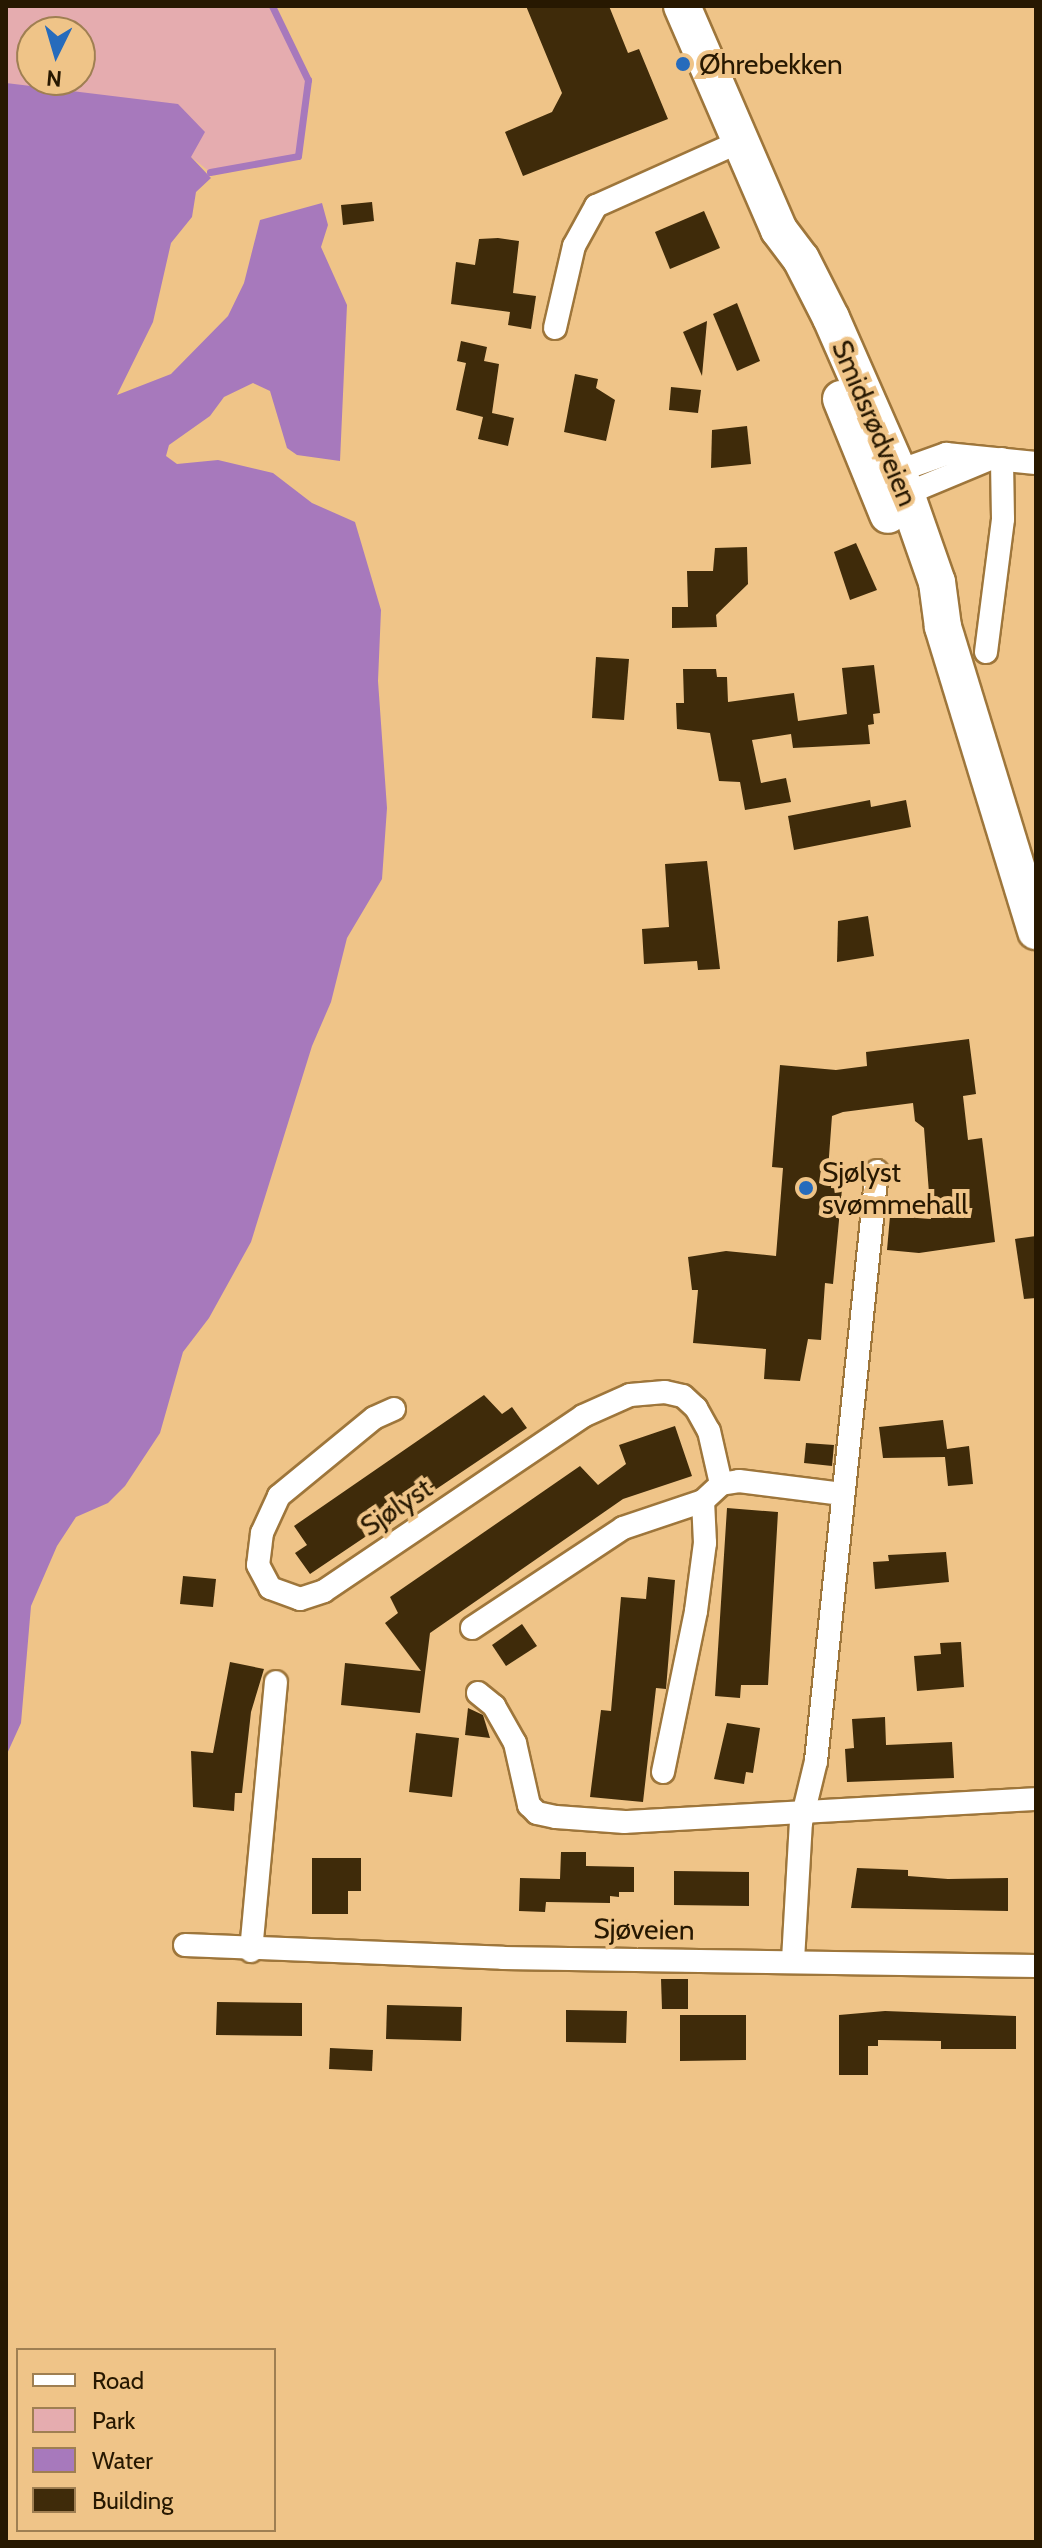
<!DOCTYPE html>
<meta charset="utf-8">
<style>
body{margin:0}
#map{position:relative;width:1042px;height:2548px;overflow:hidden;background:#efc488;font-family:Cabin,sans-serif}
div>[style]{position:absolute}
[style*='--x']{left:calc(var(--x)*1px);top:calc(var(--y)*1px);width:calc(var(--w)*1px);rotate:calc(var(--a)*1deg)}
.green>*{inset:0;background:#e5acaf}
.water>*{inset:0;background:#a779bc}
.stream>*{height:7px;margin:-3.5px;padding:0 3.5px;transform-origin:3.5px;border-radius:3.5px;background:#a779bc}
.building>*{inset:0;background:#3f2b0a}
.roads{filter:drop-shadow(2px 0 #9e763b) drop-shadow(-2px 0 #9e763b) drop-shadow(0 2px #9e763b) drop-shadow(0 -2px #9e763b)}
.minor>*{height:22px;margin:-11px;padding:0 11px;transform-origin:11px;border-radius:11px;background:#fff}
.primary>*{height:36px;margin:-18px;padding:0 18px;transform-origin:18px;border-radius:18px;background:#fff}
.dots>*{width:22px;height:22px;translate:-50% -50%;box-sizing:border-box;border:4px solid #efc488;border-radius:50%}
span{translate:-50% -50%;white-space:nowrap;text-align:center;line-height:1.15;-webkit-text-stroke:8px #efc488;paint-order:stroke}
.poi-label{font-size:28px;color:#271801}
.left{translate:0 -50%;text-align:left}
.street-label{font-size:28px;color:#271801}
.frame{position:absolute;inset:0;border:8px solid #271801;pointer-events:none}
.legend{position:absolute;left:16px;top:2348px;width:260px;height:184px;box-sizing:border-box;background:#efc488;border:2px solid #9f7f52;margin:0;padding:10px 14px;list-style:none;font-size:24px;color:#271801}
.legend li{display:flex;align-items:center;gap:16px;height:40px}
.legend b{width:40px;border:2px solid #9f7f52}
.north{position:absolute;left:16px;top:16px;width:80px;height:80px;box-sizing:border-box;background:#efc488;border:2px solid #9f7f52;border-radius:50%;rotate:185deg;font-size:22px;font-weight:700;line-height:32px;text-align:center;color:#271801}
.north::after{content:'';display:block;margin:auto;width:28px;height:36px;background:#266bbc;clip-path:polygon(50% 0,100% 100%,50% 72%,0 100%)}
</style>
<div id="map">
<div class="green">
<div style="clip-path:polygon(evenodd,6px 6px,272px 6px,308px 80px,298px 156px,210px 172px,191px 157px,6px 84px,6px 6px,32px 32px,80px 32px,80px 80px,32px 80px,32px 32px)"></div>
</div>
<div class="water">
<div style="clip-path:polygon(6px 83px,178px 104px,205px 132px,191px 157px,211px 178px,196px 192px,192px 217px,171px 243px,153px 322px,117px 395px,171px 374px,228px 316px,244px 283px,260px 220px,322px 203px,328px 225px,321px 247px,347px 305px,340px 461px,297px 455px,287px 448px,270px 391px,253px 383px,224px 397px,210px 416px,169px 445px,166px 456px,177px 464px,218px 460px,273px 473px,312px 503px,355px 522px,381px 610px,378px 681px,387px 808px,382px 879px,347px 938px,331px 1002px,312px 1046px,251px 1242px,209px 1318px,183px 1352px,160px 1433px,125px 1486px,108px 1503px,76px 1517px,57px 1546px,31px 1606px,21px 1723px,6px 1756px)"></div>
</div>
<div class="stream">
<div style="--x:210;--y:172;--w:89;--a:-10.3"></div>
<div style="--x:298;--y:156;--w:77;--a:-82.5"></div>
<div style="--x:308;--y:80;--w:82;--a:-115.9"></div>
</div>
<div class="building">
<div style="clip-path:polygon(526px 6px,609px 6px,628px 53px,639px 49px,668px 119px,523px 176px,505px 132px,552px 112px,562px 93px)"></div>
<div style="clip-path:polygon(372px 202px,374px 221px,343px 225px,341px 205px)"></div>
<div style="clip-path:polygon(704px 211px,720px 248px,670px 269px,655px 232px)"></div>
<div style="clip-path:polygon(498px 238px,519px 241px,513px 293px,536px 296px,531px 329px,508px 325px,510px 312px,451px 304px,456px 262px,475px 265px,479px 239px)"></div>
<div style="clip-path:polygon(737px 303px,760px 361px,737px 371px,713px 314px)"></div>
<div style="clip-path:polygon(707px 321px,702px 376px,683px 332px)"></div>
<div style="clip-path:polygon(461px 341px,487px 347px,484px 361px,499px 364px,492px 413px,514px 418px,508px 446px,478px 439px,483px 417px,456px 410px,466px 363px,457px 361px)"></div>
<div style="clip-path:polygon(575px 374px,598px 379px,596px 388px,615px 400px,606px 441px,564px 432px)"></div>
<div style="clip-path:polygon(671px 387px,701px 390px,698px 413px,669px 410px)"></div>
<div style="clip-path:polygon(747px 426px,751px 464px,711px 468px,712px 430px)"></div>
<div style="clip-path:polygon(856px 543px,877px 590px,850px 600px,834px 552px)"></div>
<div style="clip-path:polygon(747px 547px,748px 584px,716px 615px,717px 627px,672px 628px,672px 607px,688px 607px,687px 571px,713px 571px,715px 548px)"></div>
<div style="clip-path:polygon(596px 657px,629px 659px,624px 720px,592px 718px)"></div>
<div style="clip-path:polygon(874px 665px,880px 713px,873px 714px,874px 724px,868px 725px,870px 744px,793px 748px,791px 734px,752px 740px,761px 783px,786px 778px,791px 802px,745px 810px,740px 782px,719px 781px,710px 733px,677px 729px,676px 703px,684px 703px,683px 669px,716px 669px,717px 677px,727px 677px,728px 702px,794px 693px,798px 721px,847px 714px,842px 668px)"></div>
<div style="clip-path:polygon(870px 800px,871px 807px,906px 800px,911px 827px,794px 850px,788px 816px)"></div>
<div style="clip-path:polygon(707px 861px,720px 969px,698px 970px,697px 961px,644px 964px,642px 929px,669px 927px,665px 864px)"></div>
<div style="clip-path:polygon(868px 916px,874px 956px,837px 962px,838px 921px)"></div>
<div style="clip-path:polygon(969px 1039px,976px 1094px,963px 1096px,968px 1140px,982px 1138px,995px 1242px,919px 1253px,887px 1250px,890px 1216px,931px 1219px,924px 1128px,915px 1121px,913px 1103px,843px 1112px,832px 1116px,828px 1170px,832px 1170px,831px 1188px,842px 1189px,833px 1284px,825px 1283px,821px 1340px,808px 1339px,800px 1381px,764px 1379px,766px 1349px,693px 1343px,698px 1290px,692px 1290px,688px 1257px,726px 1251px,776px 1256px,783px 1168px,772px 1167px,780px 1065px,836px 1070px,867px 1066px,866px 1052px)"></div>
<div style="clip-path:polygon(1036px 1236px,1036px 1298px,1024px 1299px,1015px 1239px)"></div>
<div style="clip-path:polygon(484px 1395px,502px 1414px,512px 1407px,527px 1428px,310px 1574px,295px 1553px,307px 1545px,294px 1526px)"></div>
<div style="clip-path:polygon(943px 1420px,947px 1449px,969px 1446px,973px 1484px,948px 1486px,945px 1457px,883px 1458px,879px 1427px)"></div>
<div style="clip-path:polygon(675px 1426px,692px 1476px,623px 1499px,430px 1633px,420px 1713px,341px 1705px,345px 1663px,421px 1671px,385px 1623px,398px 1613px,390px 1597px,580px 1466px,598px 1485px,626px 1464px,619px 1445px)"></div>
<div style="clip-path:polygon(806px 1443px,834px 1445px,832px 1466px,804px 1463px)"></div>
<div style="clip-path:polygon(727px 1508px,778px 1512px,768px 1685px,741px 1685px,740px 1698px,715px 1696px)"></div>
<div style="clip-path:polygon(946px 1552px,949px 1582px,875px 1589px,873px 1562px,889px 1561px,888px 1555px)"></div>
<div style="clip-path:polygon(183px 1576px,216px 1579px,213px 1607px,180px 1604px)"></div>
<div style="clip-path:polygon(648px 1577px,675px 1580px,666px 1689px,656px 1688px,643px 1802px,590px 1797px,601px 1710px,611px 1711px,621px 1597px,646px 1599px)"></div>
<div style="clip-path:polygon(522px 1624px,537px 1646px,506px 1666px,492px 1645px)"></div>
<div style="clip-path:polygon(961px 1642px,964px 1687px,917px 1691px,914px 1656px,941px 1654px,940px 1643px)"></div>
<div style="clip-path:polygon(230px 1662px,264px 1669px,251px 1712px,242px 1793px,235px 1793px,234px 1811px,193px 1807px,191px 1751px,213px 1753px)"></div>
<div style="clip-path:polygon(468px 1708px,483px 1715px,490px 1738px,465px 1735px)"></div>
<div style="clip-path:polygon(885px 1717px,886px 1745px,952px 1742px,954px 1778px,847px 1782px,845px 1749px,854px 1748px,852px 1719px)"></div>
<div style="clip-path:polygon(727px 1723px,760px 1728px,753px 1773px,746px 1772px,744px 1784px,714px 1779px)"></div>
<div style="clip-path:polygon(416px 1733px,459px 1738px,452px 1797px,409px 1792px)"></div>
<div style="clip-path:polygon(561px 1852px,586px 1852px,586px 1866px,634px 1867px,634px 1892px,619px 1892px,619px 1897px,610px 1896px,610px 1903px,546px 1902px,545px 1912px,519px 1911px,520px 1878px,560px 1879px)"></div>
<div style="clip-path:polygon(312px 1858px,361px 1858px,361px 1891px,348px 1891px,348px 1914px,312px 1914px)"></div>
<div style="clip-path:polygon(857px 1868px,908px 1870px,908px 1876px,948px 1879px,1008px 1878px,1008px 1911px,851px 1908px)"></div>
<div style="clip-path:polygon(674px 1871px,749px 1872px,749px 1906px,674px 1905px)"></div>
<div style="clip-path:polygon(661px 1979px,688px 1979px,688px 2009px,662px 2009px)"></div>
<div style="clip-path:polygon(217px 2002px,302px 2003px,302px 2036px,216px 2035px)"></div>
<div style="clip-path:polygon(387px 2005px,462px 2007px,461px 2041px,386px 2039px)"></div>
<div style="clip-path:polygon(566px 2010px,627px 2011px,626px 2043px,566px 2042px)"></div>
<div style="clip-path:polygon(885px 2011px,1016px 2016px,1016px 2049px,941px 2049px,941px 2041px,878px 2040px,878px 2046px,868px 2046px,868px 2075px,839px 2075px,839px 2015px)"></div>
<div style="clip-path:polygon(680px 2015px,746px 2015px,746px 2060px,680px 2061px)"></div>
<div style="clip-path:polygon(330px 2048px,373px 2050px,372px 2071px,329px 2069px)"></div>
</div>
<div class="roads">
<div class="minor">
<div style="--x:555;--y:328;--w:84;--a:-77"></div>
<div style="--x:574;--y:246;--w:46;--a:-61.2"></div>
<div style="--x:596;--y:206;--w:157;--a:-24.1"></div>
<div style="--x:887;--y:475;--w:63;--a:-19.6"></div>
<div style="--x:946;--y:454;--w:90;--a:5.7"></div>
<div style="--x:895;--y:489;--w:25;--a:-2"></div>
<div style="--x:920;--y:488;--w:76;--a:-22.5"></div>
<div style="--x:986;--y:652;--w:134;--a:-82.7"></div>
<div style="--x:1003;--y:519;--w:60;--a:-91"></div>
<div style="--x:394;--y:1409;--w:22;--a:156"></div>
<div style="--x:374;--y:1418;--w:123;--a:140.6"></div>
<div style="--x:279;--y:1496;--w:41;--a:114.7"></div>
<div style="--x:262;--y:1533;--w:32;--a:97"></div>
<div style="--x:258;--y:1565;--w:26;--a:62"></div>
<div style="--x:270;--y:1588;--w:32;--a:20"></div>
<div style="--x:300;--y:1599;--w:25;--a:-18"></div>
<div style="--x:324;--y:1591;--w:313;--a:-34"></div>
<div style="--x:583;--y:1416;--w:51;--a:-24.1"></div>
<div style="--x:630;--y:1395;--w:35;--a:-5"></div>
<div style="--x:665;--y:1392;--w:18;--a:13"></div>
<div style="--x:683;--y:1396;--w:18;--a:43"></div>
<div style="--x:696;--y:1408;--w:26;--a:61"></div>
<div style="--x:709;--y:1431;--w:54;--a:77.2"></div>
<div style="--x:721;--y:1484;--w:18;--a:-9"></div>
<div style="--x:739;--y:1481;--w:104;--a:7.2"></div>
<div style="--x:472;--y:1628;--w:181;--a:-33.5"></div>
<div style="--x:623;--y:1528;--w:84;--a:-18.6"></div>
<div style="--x:703;--y:1501;--w:25;--a:-43"></div>
<div style="--x:478;--y:1693;--w:21;--a:39"></div>
<div style="--x:494;--y:1706;--w:43;--a:60.4"></div>
<div style="--x:515;--y:1743;--w:64;--a:77.3"></div>
<div style="--x:529;--y:1805;--w:11;--a:45"></div>
<div style="--x:537;--y:1813;--w:19;--a:12"></div>
<div style="--x:556;--y:1817;--w:69;--a:4.1"></div>
<div style="--x:625;--y:1822;--w:412;--a:-3.2"></div>
<div style="--x:663;--y:1772;--w:164;--a:-78.4"></div>
<div style="--x:696;--y:1611;--w:69;--a:-82.5"></div>
<div style="--x:705;--y:1543;--w:42;--a:-92.7"></div>
<div style="--x:185;--y:1945;--w:318;--a:2.3"></div>
<div style="--x:503;--y:1958;--w:533;--a:0.86"></div>
<div style="--x:251;--y:1951;--w:270;--a:-84.7"></div>
<div style="--x:793;--y:1960;--w:137;--a:-86.7"></div>
<div style="--x:801;--y:1823;--w:64;--a:-76.4"></div>
<div style="--x:816;--y:1761;--w:593;--a:-84.1"></div>
</div>
<div class="primary">
<div style="--x:682;--y:6;--w:244;--a:66.6"></div>
<div style="--x:779;--y:230;--w:36;--a:53"></div>
<div style="--x:801;--y:259;--w:66;--a:63"></div>
<div style="--x:831;--y:318;--w:164;--a:66.3"></div>
<div style="--x:897;--y:468;--w:121;--a:70.7"></div>
<div style="--x:937;--y:582;--w:45;--a:82.4"></div>
<div style="--x:943;--y:627;--w:318;--a:73"></div>
<div style="--x:841;--y:399;--w:125;--a:67.9"></div>
</div>
</div>
<div class="dots">
<div style="left:683px;top:64px;background:#266bbc"></div>
<div style="left:806px;top:1188px;background:#266bbc"></div>
</div>
<div class="poi-label">
<span class="left" style="left:699px;top:64px">Øhrebekken</span>
<span class="left" style="left:822px;top:1188px">Sjølyst<br>svømmehall</span>
</div>
<div class="street-label">
<span style="left:875px;top:423px;rotate:67deg">Smidsrødveien</span>
<span style="left:396px;top:1507px;rotate:-34deg">Sjølyst</span>
<span style="left:644px;top:1929px;rotate:1deg">Sjøveien</span>
</div>
<div class="frame"></div>
<ul class="legend">
<li><b style="height:10px;background:#fff"></b>Road</li>
<li><b style="height:22px;background:#e5acaf"></b>Park</li>
<li><b style="height:22px;background:#a779bc"></b>Water</li>
<li><b style="height:22px;background:#3f2b0a"></b>Building</li>
</ul>
<div class="north">N</div>
</div>
